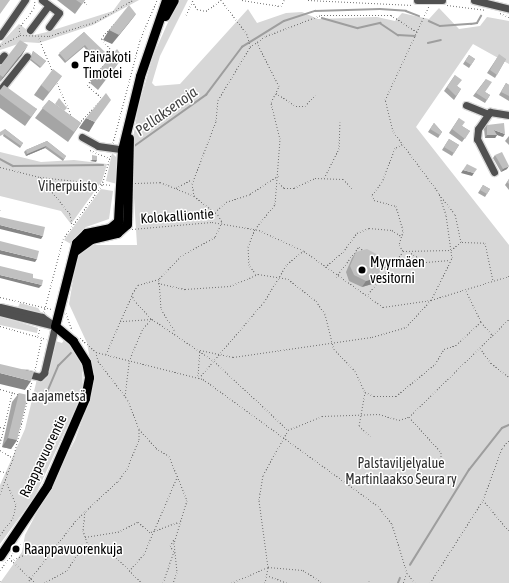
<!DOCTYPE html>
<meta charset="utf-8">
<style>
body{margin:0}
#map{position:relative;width:509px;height:583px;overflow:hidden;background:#fff;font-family:"Asap Condensed",sans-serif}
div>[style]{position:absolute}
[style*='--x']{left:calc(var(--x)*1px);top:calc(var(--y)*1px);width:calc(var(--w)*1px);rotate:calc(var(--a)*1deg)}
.green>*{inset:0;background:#d7d7d7}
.stream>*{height:1.5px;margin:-0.75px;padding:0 0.75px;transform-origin:0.75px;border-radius:0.75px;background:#9e9e9e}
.path>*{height:1px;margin-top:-0.5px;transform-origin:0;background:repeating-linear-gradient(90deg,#727272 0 1px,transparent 0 3px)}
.roads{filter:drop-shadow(1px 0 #dbdbdb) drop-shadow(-1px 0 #dbdbdb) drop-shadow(0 1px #dbdbdb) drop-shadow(0 -1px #dbdbdb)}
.minor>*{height:7px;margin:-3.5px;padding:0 3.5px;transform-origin:3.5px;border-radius:3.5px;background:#505050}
.major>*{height:9px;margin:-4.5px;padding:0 4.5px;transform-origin:4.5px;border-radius:4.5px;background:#000}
.wall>*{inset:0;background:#a5a5a5}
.shaded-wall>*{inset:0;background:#868686}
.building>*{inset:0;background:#c0c0c0}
.dots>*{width:11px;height:11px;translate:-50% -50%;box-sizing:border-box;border:2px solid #fff;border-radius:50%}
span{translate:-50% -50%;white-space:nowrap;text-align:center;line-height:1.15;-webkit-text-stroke:3px #fff;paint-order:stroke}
.poi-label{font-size:14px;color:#000}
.left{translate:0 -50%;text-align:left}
.park-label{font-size:14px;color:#2e2e2e}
.street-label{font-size:14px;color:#000}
.water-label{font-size:15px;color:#3f3f3f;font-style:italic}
</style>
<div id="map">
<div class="green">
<div style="clip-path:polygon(121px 0,139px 0,93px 25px,39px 43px,24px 42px,0 50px,0 44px,19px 24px,34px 35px,47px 32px,113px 11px)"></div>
<div style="clip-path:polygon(178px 0,188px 0,160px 56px,152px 83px,155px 86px,180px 84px,248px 9px,257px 23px,286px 13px,302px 12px,318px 19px,377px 17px,395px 21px,402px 13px,429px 19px,439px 8px,459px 29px,480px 26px,487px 17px,509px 21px,509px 64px,473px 44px,416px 127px,509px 245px,509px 583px,0 583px,22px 552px,25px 535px,75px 440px,90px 399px,92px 371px,87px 343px,69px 304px,77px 256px,85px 245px,137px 245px,131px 151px,138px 108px,153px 56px)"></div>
<div style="clip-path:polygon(0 152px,41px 162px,74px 160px,107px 164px,102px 181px,71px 224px,61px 211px,0 196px)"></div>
<div style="clip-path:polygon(112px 153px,117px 158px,117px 184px,106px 181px)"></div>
<div style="clip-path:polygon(101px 189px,113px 191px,109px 219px,86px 227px,71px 244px,64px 240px)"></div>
<div style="clip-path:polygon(20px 303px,38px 308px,42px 314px,18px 307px)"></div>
<div style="clip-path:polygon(0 316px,38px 328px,37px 333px,0 325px)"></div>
<div style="clip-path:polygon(65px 339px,82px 362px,83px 392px,35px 496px,0 544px,0 485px,25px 429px,37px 379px,43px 375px,52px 340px,62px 343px)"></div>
</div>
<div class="stream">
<div style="--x:322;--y:18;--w:37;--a:16"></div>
<div style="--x:358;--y:28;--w:23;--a:-13"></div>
<div style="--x:380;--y:23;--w:22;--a:34"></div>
<div style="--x:398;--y:35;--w:17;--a:3"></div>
<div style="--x:429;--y:21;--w:12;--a:24"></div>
<div style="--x:440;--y:26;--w:31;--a:-4"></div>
<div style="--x:471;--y:24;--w:6;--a:-9"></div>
<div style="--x:477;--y:23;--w:8;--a:-60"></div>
<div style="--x:428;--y:43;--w:13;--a:-13"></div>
<div style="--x:133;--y:147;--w:90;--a:-35.5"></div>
<div style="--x:206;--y:95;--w:60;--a:-53.1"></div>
<div style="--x:242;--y:47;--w:49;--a:-31.8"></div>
<div style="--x:284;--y:21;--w:33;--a:-18"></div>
<div style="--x:315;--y:11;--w:65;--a:-1.8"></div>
<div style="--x:380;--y:9;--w:26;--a:4"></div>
<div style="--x:406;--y:11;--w:14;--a:21"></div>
<div style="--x:0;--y:159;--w:15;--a:28"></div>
<div style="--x:13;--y:166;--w:90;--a:-0.6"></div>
<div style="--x:42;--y:397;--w:3;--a:0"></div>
<div style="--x:45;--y:397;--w:34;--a:-67"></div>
<div style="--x:58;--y:366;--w:18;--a:-45"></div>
<div style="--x:410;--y:565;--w:112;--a:-58.2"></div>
<div style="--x:469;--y:470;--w:53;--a:-51.8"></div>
<div style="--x:502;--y:428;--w:8;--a:-23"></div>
<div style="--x:398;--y:583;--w:5;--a:-68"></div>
</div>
<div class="path">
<div style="--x:82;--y:0;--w:6;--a:39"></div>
<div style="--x:221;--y:0;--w:43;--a:52.6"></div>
<div style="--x:247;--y:34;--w:12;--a:76"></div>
<div style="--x:242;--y:0;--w:39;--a:9"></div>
<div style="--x:281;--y:6;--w:7;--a:-63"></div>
<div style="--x:308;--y:0;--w:105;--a:2.7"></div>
<div style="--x:192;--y:1;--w:9;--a:58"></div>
<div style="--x:197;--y:9;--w:9;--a:13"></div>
<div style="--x:206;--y:11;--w:19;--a:-36"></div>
<div style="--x:447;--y:5;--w:38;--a:7"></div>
<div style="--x:500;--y:13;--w:10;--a:24"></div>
<div style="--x:186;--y:15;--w:17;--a:-65"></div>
<div style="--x:20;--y:34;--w:6;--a:-99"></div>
<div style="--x:19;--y:28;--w:25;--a:-53"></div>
<div style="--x:34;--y:8;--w:8;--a:-83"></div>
<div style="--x:39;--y:38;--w:35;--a:68"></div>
<div style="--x:0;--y:46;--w:23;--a:-29"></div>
<div style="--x:20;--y:35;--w:29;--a:2"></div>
<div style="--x:49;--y:36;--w:48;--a:-16.9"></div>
<div style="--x:95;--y:22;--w:44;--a:-30.1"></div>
<div style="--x:112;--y:51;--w:17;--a:-130"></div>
<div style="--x:101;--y:38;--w:34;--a:-47"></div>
<div style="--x:57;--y:83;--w:36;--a:66"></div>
<div style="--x:276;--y:93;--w:24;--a:33"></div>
<div style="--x:296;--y:106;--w:9;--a:0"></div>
<div style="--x:305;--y:106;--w:15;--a:-48"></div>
<div style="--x:101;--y:97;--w:18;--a:-139"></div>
<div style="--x:87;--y:85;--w:43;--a:-50.7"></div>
<div style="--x:79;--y:123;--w:35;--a:-46"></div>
<div style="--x:113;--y:143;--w:106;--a:-75.3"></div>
<div style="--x:140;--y:40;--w:43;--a:-67"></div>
<div style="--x:402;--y:144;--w:8;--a:150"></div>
<div style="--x:395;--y:148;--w:36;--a:111"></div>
<div style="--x:382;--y:182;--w:16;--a:128"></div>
<div style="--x:372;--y:195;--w:5;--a:68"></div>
<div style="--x:374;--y:200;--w:23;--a:15"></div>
<div style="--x:396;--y:206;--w:26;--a:74"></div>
<div style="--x:403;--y:231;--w:15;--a:106"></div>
<div style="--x:399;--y:245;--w:7;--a:56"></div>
<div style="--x:403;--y:251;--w:48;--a:-1.2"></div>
<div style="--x:451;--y:250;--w:13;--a:-39"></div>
<div style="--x:461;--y:242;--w:29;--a:-102"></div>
<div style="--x:455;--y:214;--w:26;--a:-129"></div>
<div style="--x:90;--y:150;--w:21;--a:23"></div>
<div style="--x:0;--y:167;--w:41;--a:14"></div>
<div style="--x:40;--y:177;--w:72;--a:6.3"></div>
<div style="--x:41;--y:178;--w:46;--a:51.1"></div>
<div style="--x:70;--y:214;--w:11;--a:80"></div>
<div style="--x:324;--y:178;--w:33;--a:-63"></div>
<div style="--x:339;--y:149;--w:27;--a:-88"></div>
<div style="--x:135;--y:183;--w:25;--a:-2"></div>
<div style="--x:160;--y:182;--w:37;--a:22"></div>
<div style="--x:194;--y:196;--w:31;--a:38"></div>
<div style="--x:218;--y:215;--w:8;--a:60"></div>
<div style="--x:222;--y:222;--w:17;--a:115"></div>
<div style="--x:215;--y:237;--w:39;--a:151"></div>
<div style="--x:181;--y:256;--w:32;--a:134"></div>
<div style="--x:159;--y:279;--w:22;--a:164"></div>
<div style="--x:138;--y:285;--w:11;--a:124"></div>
<div style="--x:132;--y:294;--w:6;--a:72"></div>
<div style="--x:134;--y:300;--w:26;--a:47"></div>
<div style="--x:152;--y:319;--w:75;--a:34.1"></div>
<div style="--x:214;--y:361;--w:100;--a:43"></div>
<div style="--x:279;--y:183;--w:7;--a:45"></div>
<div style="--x:284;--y:188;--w:10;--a:0"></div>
<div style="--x:294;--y:188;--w:23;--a:-25"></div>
<div style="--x:315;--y:178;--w:28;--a:2"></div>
<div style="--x:343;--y:179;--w:14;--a:45"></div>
<div style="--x:176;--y:188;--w:18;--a:-29"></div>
<div style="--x:194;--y:196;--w:12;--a:-99"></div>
<div style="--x:192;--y:184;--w:67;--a:-69.1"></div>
<div style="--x:216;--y:121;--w:21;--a:-85"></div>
<div style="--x:218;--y:100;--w:62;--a:-58.9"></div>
<div style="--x:250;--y:47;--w:19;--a:-35"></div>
<div style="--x:266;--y:36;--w:59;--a:-20.9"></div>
<div style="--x:321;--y:15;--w:70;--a:0"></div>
<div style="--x:391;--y:15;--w:33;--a:33"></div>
<div style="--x:0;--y:211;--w:1;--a:-90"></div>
<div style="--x:215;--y:212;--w:15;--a:-42"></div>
<div style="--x:226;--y:202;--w:25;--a:-18"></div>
<div style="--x:250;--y:194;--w:35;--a:-33"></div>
<div style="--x:132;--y:229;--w:80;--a:-5"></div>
<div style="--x:212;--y:222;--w:48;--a:9.7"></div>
<div style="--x:259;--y:230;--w:50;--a:25"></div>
<div style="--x:304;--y:251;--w:97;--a:35.3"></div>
<div style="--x:383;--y:307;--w:49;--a:-8.3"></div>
<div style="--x:431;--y:300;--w:82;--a:-17.1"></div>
<div style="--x:462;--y:242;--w:23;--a:2"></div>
<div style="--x:485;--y:243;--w:38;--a:78"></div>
<div style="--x:411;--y:253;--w:17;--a:31"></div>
<div style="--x:426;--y:262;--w:24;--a:-5"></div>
<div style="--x:382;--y:265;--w:8;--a:40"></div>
<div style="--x:382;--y:265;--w:9;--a:-41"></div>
<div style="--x:389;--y:259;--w:8;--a:0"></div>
<div style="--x:397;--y:259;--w:9;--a:-49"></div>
<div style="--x:325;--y:267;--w:23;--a:-40"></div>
<div style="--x:343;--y:252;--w:24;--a:-54"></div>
<div style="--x:357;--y:233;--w:13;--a:-23"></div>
<div style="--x:369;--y:228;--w:23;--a:5"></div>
<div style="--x:392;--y:230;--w:11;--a:34"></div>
<div style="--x:256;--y:274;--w:11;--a:-128"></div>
<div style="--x:249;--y:265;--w:18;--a:-93"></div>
<div style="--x:248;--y:247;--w:19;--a:-69"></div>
<div style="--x:255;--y:229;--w:32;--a:-51"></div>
<div style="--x:275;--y:204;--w:65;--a:-85.6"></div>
<div style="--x:280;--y:139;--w:38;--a:-104"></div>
<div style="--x:271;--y:102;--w:18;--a:-63"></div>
<div style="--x:279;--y:86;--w:48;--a:-117.1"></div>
<div style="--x:336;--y:277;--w:38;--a:-53"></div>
<div style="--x:359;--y:247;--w:6;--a:39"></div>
<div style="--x:159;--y:280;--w:29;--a:86"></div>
<div style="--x:161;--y:309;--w:25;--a:58"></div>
<div style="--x:158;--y:283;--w:28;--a:13"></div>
<div style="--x:185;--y:289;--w:45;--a:-3.8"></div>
<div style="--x:230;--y:286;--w:30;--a:-23"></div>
<div style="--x:258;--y:274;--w:30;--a:9"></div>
<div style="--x:288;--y:279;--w:36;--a:38"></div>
<div style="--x:316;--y:301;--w:16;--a:55"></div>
<div style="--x:325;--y:314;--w:36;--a:76"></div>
<div style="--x:334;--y:349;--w:30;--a:46"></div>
<div style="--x:355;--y:371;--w:23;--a:65"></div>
<div style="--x:365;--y:392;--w:10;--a:24"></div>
<div style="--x:374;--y:396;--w:22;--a:0"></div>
<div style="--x:396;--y:396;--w:50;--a:-39.4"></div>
<div style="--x:435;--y:364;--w:17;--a:-59"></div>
<div style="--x:444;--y:349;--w:13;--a:-18"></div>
<div style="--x:456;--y:345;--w:34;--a:-43"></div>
<div style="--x:466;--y:291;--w:34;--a:64"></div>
<div style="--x:481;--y:322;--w:18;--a:49"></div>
<div style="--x:368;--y:294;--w:45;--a:-50.4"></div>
<div style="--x:0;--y:297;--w:53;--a:13"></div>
<div style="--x:44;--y:312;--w:75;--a:-75.4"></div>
<div style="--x:63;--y:239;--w:67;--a:-54.2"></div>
<div style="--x:102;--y:185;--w:33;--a:-74"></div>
<div style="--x:66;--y:313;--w:18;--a:71"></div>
<div style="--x:123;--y:321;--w:29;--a:-4"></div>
<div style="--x:0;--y:326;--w:48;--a:15.8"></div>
<div style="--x:38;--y:336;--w:8;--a:-76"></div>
<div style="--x:80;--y:338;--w:21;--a:41"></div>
<div style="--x:96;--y:352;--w:110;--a:14.2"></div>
<div style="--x:203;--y:379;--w:216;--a:36"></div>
<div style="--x:378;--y:506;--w:23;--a:52"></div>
<div style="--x:392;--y:524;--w:51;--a:73"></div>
<div style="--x:407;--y:573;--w:11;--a:112"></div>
<div style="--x:480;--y:348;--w:19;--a:54"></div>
<div style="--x:491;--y:363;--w:23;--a:38"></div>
<div style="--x:200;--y:350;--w:34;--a:12"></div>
<div style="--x:233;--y:357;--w:140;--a:-8.2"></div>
<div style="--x:372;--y:337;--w:35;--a:-16"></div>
<div style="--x:406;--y:327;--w:37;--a:-47"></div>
<div style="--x:431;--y:300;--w:47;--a:-63.4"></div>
<div style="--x:452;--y:258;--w:43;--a:-97.9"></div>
<div style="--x:446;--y:215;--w:23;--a:-108"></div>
<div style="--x:439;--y:193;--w:77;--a:-126.6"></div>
<div style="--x:393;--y:131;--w:32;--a:-104"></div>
<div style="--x:385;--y:100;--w:104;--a:-64.9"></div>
<div style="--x:106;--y:354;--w:64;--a:-66.2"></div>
<div style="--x:35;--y:370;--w:33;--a:-78"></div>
<div style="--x:198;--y:376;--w:26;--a:-86"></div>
<div style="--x:199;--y:378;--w:100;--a:-49.5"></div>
<div style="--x:264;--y:302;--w:44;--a:-58.8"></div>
<div style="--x:287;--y:264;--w:21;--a:-39"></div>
<div style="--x:0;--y:389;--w:19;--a:16"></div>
<div style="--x:365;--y:392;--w:35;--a:100"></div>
<div style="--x:359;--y:426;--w:15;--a:42"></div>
<div style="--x:125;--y:396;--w:35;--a:-83"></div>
<div style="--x:129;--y:361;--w:36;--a:-67"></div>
<div style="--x:143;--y:328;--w:13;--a:-45"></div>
<div style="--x:409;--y:417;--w:47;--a:47.6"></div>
<div style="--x:441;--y:452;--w:6;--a:90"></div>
<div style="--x:0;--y:427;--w:4;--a:14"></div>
<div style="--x:4;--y:428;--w:37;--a:-77"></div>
<div style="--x:139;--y:429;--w:25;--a:48"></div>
<div style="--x:156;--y:448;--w:15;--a:32"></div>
<div style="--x:169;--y:456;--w:48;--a:67.8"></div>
<div style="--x:187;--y:500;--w:45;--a:106.8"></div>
<div style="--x:174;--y:543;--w:29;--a:84"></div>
<div style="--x:177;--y:572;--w:12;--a:110"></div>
<div style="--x:0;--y:443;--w:16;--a:-75"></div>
<div style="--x:0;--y:450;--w:15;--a:32"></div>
<div style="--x:0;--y:471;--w:9;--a:13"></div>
<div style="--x:0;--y:494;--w:37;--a:-70"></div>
<div style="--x:13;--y:459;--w:80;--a:-76.3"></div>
<div style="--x:483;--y:500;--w:40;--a:50"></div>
<div style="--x:85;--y:511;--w:19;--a:96"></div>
<div style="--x:83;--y:530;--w:16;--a:72"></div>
<div style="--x:151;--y:532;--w:29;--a:-20"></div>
<div style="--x:0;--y:535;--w:21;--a:-53"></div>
<div style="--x:13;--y:518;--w:14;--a:-78"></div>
<div style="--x:16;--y:504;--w:24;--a:-114"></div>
<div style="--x:85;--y:537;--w:33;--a:-9"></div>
<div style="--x:118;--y:532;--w:22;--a:-27"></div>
<div style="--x:138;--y:522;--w:16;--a:40"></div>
<div style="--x:9;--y:558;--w:37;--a:43"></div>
<div style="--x:11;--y:561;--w:17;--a:-25"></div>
<div style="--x:26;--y:554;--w:23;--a:-5"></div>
<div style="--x:0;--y:570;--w:33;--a:-52"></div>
<div style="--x:129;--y:571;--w:23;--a:-49"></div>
<div style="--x:144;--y:554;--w:86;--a:-66.7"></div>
<div style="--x:407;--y:573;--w:13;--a:51"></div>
<div style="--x:269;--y:576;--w:19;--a:21"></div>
<div style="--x:0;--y:581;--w:2;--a:63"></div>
<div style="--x:369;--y:581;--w:2;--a:90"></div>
<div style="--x:27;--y:583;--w:81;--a:-52"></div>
<div style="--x:77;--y:519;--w:56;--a:-42.8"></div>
<div style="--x:118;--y:481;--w:15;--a:-53"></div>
<div style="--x:127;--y:469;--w:31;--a:-68"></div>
<div style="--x:139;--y:440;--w:11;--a:-90"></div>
<div style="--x:139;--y:429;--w:31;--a:-111"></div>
<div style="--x:128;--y:400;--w:49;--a:-127.6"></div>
<div style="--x:98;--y:361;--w:9;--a:-103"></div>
<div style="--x:44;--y:583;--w:26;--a:-29"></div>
<div style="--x:67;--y:570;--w:23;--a:-56"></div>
<div style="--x:80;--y:551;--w:19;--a:-18"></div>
<div style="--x:98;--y:545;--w:13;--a:27"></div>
<div style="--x:110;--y:551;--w:45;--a:45"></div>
<div style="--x:163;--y:583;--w:34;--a:-71"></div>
<div style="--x:174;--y:551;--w:6;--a:-129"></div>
<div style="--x:170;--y:546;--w:8;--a:-60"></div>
<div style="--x:231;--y:583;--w:40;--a:-23.4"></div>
<div style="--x:268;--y:567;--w:68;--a:-97.7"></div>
<div style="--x:259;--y:500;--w:25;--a:-81"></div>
<div style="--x:263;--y:475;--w:51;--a:-60.9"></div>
<div style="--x:288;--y:430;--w:37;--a:-22"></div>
<div style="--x:322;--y:416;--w:57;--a:-2"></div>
<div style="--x:379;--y:414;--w:21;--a:17"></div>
<div style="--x:399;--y:420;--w:10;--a:-17"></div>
<div style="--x:409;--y:417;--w:140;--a:-44.4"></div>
<div style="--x:265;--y:583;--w:16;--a:-79"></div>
<div style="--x:268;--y:567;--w:35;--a:5"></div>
<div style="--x:303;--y:570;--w:24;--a:33"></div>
<div style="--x:430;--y:583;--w:98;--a:-57.4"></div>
<div style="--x:483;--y:500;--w:55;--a:-69.9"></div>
<div style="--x:502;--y:448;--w:11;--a:-49"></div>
</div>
<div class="roads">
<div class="minor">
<div style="--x:42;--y:0;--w:21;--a:37"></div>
<div style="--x:59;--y:13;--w:17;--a:126"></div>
<div style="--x:417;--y:0;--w:25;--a:0"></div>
<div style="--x:474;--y:0;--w:36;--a:14"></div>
<div style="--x:30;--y:30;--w:31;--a:-53"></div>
<div style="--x:0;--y:36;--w:44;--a:-55.2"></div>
<div style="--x:0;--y:60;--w:6;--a:-51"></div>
<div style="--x:0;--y:90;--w:43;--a:-51.5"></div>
<div style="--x:466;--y:105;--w:24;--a:22"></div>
<div style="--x:82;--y:137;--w:18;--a:29"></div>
<div style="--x:98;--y:146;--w:28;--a:8"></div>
<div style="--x:494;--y:172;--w:37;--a:-117"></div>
<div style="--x:477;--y:139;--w:10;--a:-84"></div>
<div style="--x:478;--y:129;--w:21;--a:-55"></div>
<div style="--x:490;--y:112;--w:19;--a:9"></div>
<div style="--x:0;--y:307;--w:43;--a:13.4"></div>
<div style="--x:42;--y:317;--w:16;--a:35"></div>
<div style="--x:0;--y:312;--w:53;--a:14.3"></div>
<div style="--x:24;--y:373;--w:16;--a:14"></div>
<div style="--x:40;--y:377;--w:6;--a:-45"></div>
<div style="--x:44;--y:373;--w:48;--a:-76.8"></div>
</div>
<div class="major">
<div style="--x:165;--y:16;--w:18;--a:-61"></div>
<div style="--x:76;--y:250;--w:19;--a:-36"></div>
<div style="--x:91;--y:239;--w:27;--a:-13"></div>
<div style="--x:117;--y:233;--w:13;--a:-42"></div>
<div style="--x:127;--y:224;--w:86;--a:-88.7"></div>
<div style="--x:0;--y:556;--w:84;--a:-56.1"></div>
<div style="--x:47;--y:486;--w:96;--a:-66.6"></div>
<div style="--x:85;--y:398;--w:21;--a:-79"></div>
<div style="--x:89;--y:377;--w:15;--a:-101"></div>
<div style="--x:86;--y:362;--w:25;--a:-122"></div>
<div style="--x:73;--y:341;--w:23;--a:-140"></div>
<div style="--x:55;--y:326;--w:86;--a:-75.8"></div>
<div style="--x:76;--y:243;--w:14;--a:-45"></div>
<div style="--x:86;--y:233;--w:25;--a:-12"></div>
<div style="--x:110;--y:228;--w:11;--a:-41"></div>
<div style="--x:118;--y:221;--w:71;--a:-86.8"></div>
<div style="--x:122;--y:150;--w:76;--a:-76.3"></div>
<div style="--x:140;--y:76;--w:80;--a:-71.1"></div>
</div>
</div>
<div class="wall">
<div style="clip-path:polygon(57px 0,85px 0,75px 14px)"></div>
<div style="clip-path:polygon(84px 32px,103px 53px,95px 60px,84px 47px,65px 63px,58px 55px)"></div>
<div style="clip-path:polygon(33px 51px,46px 61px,40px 68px,30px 60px)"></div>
<div style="clip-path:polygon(22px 55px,0 82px,0 66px)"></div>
<div style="clip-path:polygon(469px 55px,475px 59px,469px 68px,463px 64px)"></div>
<div style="clip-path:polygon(123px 57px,98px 90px,90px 83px,96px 74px)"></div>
<div style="clip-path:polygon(497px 58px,506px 59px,495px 78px,487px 73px)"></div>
<div style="clip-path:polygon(455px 75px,457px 86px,461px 89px,454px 100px,444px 91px)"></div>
<div style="clip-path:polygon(62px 76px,43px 101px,34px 95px,41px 85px)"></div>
<div style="clip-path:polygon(486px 79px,485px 92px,490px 95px,485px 103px,473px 96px)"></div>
<div style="clip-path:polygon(506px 83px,509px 85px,509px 101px,499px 95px)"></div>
<div style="clip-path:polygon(0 90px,37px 109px,25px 126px,0 108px)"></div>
<div style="clip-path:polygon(49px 100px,81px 123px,68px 142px,35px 118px)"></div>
<div style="clip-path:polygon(459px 118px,462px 126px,470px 131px,462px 142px,449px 133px)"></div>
<div style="clip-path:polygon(434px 123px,442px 132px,438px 138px,428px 132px)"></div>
<div style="clip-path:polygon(487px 125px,503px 137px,497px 135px,495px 138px,485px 138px,484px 129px)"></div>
<div style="clip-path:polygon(5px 129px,23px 143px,20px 148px,3px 136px)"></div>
<div style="clip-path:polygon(509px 136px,509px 145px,505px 141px)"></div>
<div style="clip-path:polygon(449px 139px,459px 145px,452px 156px,442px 150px)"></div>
<div style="clip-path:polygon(47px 141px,66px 156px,63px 161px,45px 148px,26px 156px,24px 152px,26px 150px)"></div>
<div style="clip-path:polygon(495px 155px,507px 169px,501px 172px,493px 158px)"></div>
<div style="clip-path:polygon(509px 179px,509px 190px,505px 185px)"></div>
<div style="clip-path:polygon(483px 185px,490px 189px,485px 197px,478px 193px)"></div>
<div style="clip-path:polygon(356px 252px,372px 284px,362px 287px,349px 281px,346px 272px,352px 258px)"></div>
<div style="clip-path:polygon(19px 393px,17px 440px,11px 449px,2px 447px,12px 402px)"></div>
</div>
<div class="shaded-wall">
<div style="clip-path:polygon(136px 14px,129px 23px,112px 44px,103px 40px,109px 30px)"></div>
<div style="clip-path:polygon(28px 45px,22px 55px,0 82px,3px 77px)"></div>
<div style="clip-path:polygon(86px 118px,95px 122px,89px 132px,79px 128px)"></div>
<div style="clip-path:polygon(494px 130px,505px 134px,503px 137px,492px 133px)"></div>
<div style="clip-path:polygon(487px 135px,497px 135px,495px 138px,485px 138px)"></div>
<div style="clip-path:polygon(46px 146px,45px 148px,26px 156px,27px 154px)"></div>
<div style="clip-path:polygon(92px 160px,97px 160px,96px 162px,90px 161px)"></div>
<div style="clip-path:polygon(509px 166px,507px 169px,501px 172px,503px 169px)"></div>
<div style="clip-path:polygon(463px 170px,474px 173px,472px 176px,461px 173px)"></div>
<div style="clip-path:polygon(0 225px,43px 236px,41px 239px,0 229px)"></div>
<div style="clip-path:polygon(0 250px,37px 259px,35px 262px,0 254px)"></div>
<div style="clip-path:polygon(0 275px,42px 285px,39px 288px,0 278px)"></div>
<div style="clip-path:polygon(376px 278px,372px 284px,362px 287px,366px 281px)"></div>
<div style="clip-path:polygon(0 373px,31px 381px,25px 390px,0 384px)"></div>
<div style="clip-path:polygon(8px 438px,17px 440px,11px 449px,2px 447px)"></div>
</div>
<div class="building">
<div style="clip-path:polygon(0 0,10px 0,0 14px)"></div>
<div style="clip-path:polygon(76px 0,85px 0,82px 4px)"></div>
<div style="clip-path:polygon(129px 5px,136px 14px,119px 35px,109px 30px)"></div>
<div style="clip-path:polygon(84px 32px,105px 52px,96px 59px,85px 45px,66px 61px,59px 53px)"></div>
<div style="clip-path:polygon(20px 40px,28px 45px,3px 77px,0 75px,0 66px)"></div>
<div style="clip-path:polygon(117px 49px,123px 57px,105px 80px,96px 74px)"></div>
<div style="clip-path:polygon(33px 51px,46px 61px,41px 67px,31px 59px)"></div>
<div style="clip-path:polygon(499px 54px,506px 59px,497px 75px,490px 70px)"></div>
<div style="clip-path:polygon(469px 55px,475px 59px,471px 65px,465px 61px)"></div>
<div style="clip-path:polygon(53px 69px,62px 76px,49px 92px,41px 85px)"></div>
<div style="clip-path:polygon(455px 75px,462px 80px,457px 86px,461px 89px,456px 96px,447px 87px)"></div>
<div style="clip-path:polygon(486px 79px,492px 82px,485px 92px,490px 95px,487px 100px,476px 93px)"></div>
<div style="clip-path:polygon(506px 83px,509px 85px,509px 96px,501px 92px)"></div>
<div style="clip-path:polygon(4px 85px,37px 109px,31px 117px,0 94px,0 90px)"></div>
<div style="clip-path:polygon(106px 93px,111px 100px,95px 122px,86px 118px)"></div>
<div style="clip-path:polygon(59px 98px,67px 108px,64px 111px,55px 104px)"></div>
<div style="clip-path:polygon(49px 100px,81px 123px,74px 132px,42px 108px)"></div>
<div style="clip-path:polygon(459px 118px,465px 122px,462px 126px,470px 131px,465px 139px,452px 129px)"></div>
<div style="clip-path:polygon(434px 123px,442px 132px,440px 135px,430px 129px)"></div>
<div style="clip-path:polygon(504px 123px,505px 134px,494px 130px,497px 135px,487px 135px,487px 125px)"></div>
<div style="clip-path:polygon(5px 129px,23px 143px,21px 146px,4px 134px,0 136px,0 132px)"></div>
<div style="clip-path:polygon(449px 139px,459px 145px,454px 153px,444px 147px)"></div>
<div style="clip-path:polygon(47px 141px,66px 156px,64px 159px,46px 146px,27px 154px,26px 150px)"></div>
<div style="clip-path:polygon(502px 152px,509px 166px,503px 169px,495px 155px)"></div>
<div style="clip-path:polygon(92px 155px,97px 156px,97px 160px,92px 160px)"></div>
<div style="clip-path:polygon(467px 164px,477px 169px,474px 173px,463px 170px)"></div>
<div style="clip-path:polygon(509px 179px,509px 184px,507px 182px)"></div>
<div style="clip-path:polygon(483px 185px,490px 189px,487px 194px,480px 190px)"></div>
<div style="clip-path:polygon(0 217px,45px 227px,43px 236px,0 225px)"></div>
<div style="clip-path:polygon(0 241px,39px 251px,37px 259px,0 250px)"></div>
<div style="clip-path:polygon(367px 249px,380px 256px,382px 268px,376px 278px,366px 281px,354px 275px,350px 266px,356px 252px)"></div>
<div style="clip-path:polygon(0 266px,33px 274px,33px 278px,43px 280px,42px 285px,0 275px)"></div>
<div style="clip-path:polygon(0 364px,34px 372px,31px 381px,0 373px)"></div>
<div style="clip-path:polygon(19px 393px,28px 395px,17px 440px,8px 438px)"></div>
</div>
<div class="dots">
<div style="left:75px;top:65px;background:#000"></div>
<div style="left:362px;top:270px;background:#000"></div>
<div style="left:16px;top:549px;background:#000"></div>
</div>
<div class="poi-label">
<span class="left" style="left:83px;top:65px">Päiväkoti<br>Timotei</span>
<span class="left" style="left:370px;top:270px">Myyrmäen<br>vesitorni</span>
<span class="left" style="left:24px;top:549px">Raappavuorenkuja</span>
</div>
<div class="park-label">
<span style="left:68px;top:186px">Viherpuisto</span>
<span style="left:56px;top:396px">Laajametsä</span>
<span style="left:401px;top:471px">Palstaviljelyalue<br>Martinlaakso Seura ry</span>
</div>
<div class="street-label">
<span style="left:177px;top:216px;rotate:-4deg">Kolokalliontie</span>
<span style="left:43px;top:456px;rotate:-64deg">Raappavuorentie</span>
</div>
<div class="water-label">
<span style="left:166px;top:111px;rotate:-36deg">Pellaksenoja</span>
</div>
</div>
